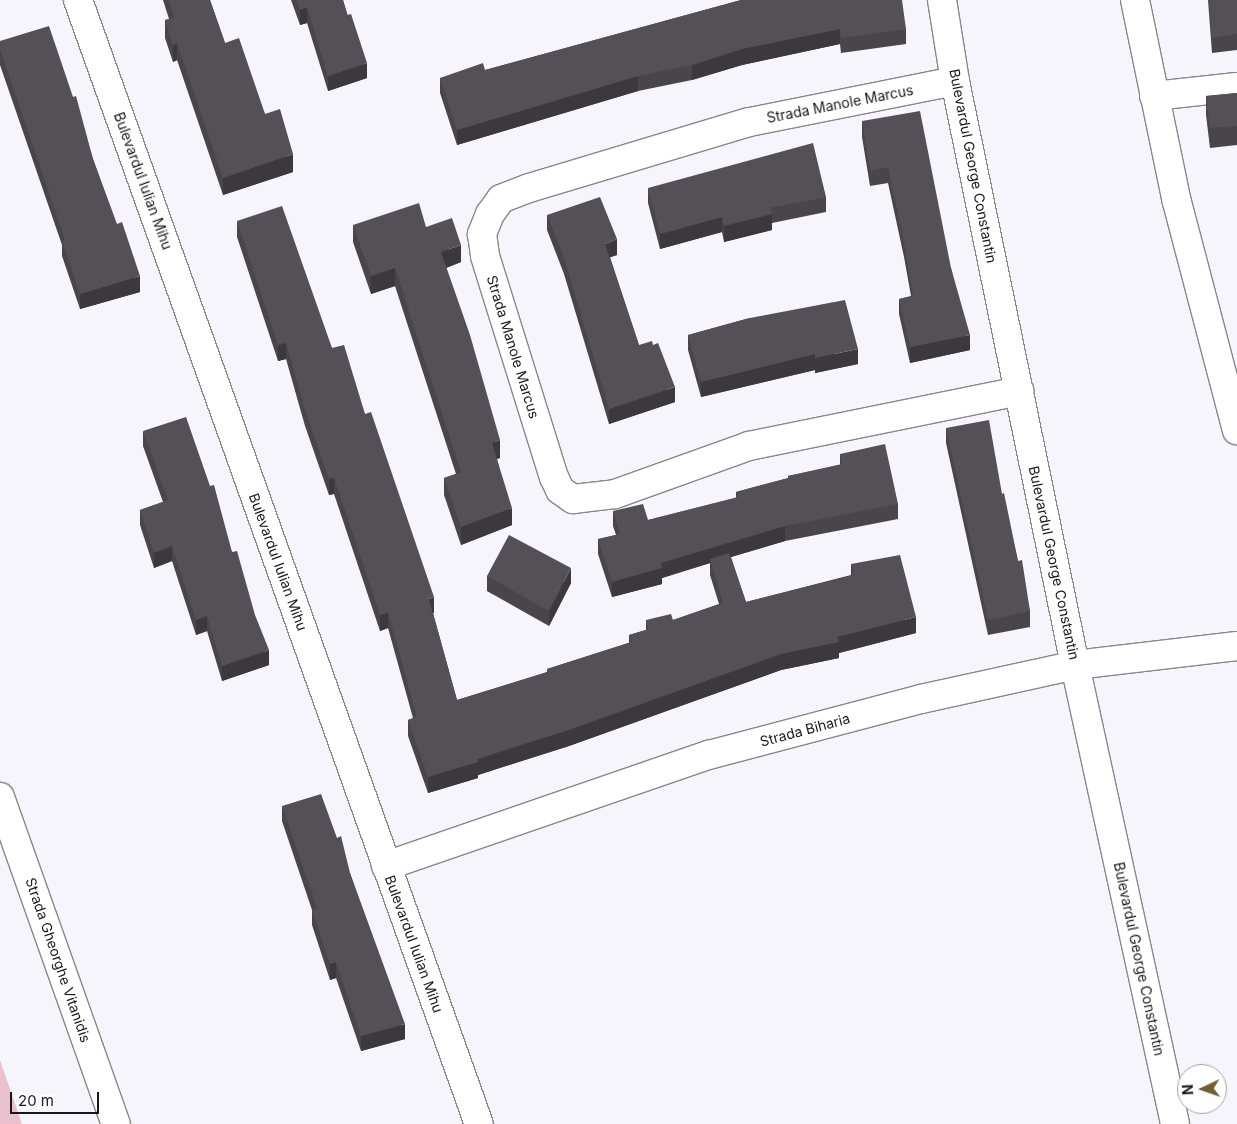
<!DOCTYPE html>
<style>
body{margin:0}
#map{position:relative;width:1237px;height:1124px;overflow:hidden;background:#f6f5fc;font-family:Inter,sans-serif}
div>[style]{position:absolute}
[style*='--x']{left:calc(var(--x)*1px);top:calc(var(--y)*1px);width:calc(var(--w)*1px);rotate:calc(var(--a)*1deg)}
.green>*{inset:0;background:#ebc1cf}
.roads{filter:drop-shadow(1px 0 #87868d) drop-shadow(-1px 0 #87868d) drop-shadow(0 1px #87868d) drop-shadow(0 -1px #87868d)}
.minor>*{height:28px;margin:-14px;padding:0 14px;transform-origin:14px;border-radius:14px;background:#fff}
.wall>*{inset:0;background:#494549}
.shaded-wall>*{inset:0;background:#3c383c}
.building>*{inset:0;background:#555055}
span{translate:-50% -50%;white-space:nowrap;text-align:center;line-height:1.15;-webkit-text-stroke:5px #fff;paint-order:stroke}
.street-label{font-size:14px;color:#18181a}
.north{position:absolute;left:1177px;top:1064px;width:50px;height:50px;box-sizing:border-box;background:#fff;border:1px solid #a3a3a3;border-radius:50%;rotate:267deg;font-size:14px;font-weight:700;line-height:20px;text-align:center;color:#18181a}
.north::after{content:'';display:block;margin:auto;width:18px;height:22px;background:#71612e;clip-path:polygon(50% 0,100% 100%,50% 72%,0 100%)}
.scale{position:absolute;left:10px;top:1092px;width:89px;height:22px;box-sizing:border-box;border:2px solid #18181a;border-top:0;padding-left:6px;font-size:15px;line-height:18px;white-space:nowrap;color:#18181a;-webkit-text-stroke:4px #fff;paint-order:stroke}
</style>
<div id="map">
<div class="green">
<div style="clip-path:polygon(0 1060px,22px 1124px,0 1124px)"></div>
</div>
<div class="roads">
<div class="minor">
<div style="--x:78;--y:0;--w:1193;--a:70.37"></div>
<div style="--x:942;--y:0;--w:82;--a:80.9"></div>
<div style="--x:955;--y:81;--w:596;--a:78.39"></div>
<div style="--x:1075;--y:665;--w:470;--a:77.7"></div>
<div style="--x:1135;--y:0;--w:206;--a:78.3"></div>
<div style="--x:1177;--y:202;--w:236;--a:75.3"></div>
<div style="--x:955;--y:81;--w:210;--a:168.7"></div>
<div style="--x:749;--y:122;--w:230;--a:163.3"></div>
<div style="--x:529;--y:188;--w:30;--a:159"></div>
<div style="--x:501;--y:199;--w:19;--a:126"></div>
<div style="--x:490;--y:214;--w:22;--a:112"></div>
<div style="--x:482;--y:234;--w:22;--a:82"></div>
<div style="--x:485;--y:256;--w:232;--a:72.7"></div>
<div style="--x:554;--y:477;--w:14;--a:65"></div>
<div style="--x:560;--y:490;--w:16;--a:35"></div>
<div style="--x:573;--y:499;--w:42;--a:-6.8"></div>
<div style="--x:615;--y:494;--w:142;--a:-19.7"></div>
<div style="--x:749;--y:446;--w:276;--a:-11.5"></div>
<div style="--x:1154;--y:96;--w:83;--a:-6.2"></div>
<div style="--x:0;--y:797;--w:347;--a:70.5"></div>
<div style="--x:386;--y:866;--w:342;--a:-19"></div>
<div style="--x:709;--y:755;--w:219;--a:-14.8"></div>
<div style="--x:921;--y:699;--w:158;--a:-12.4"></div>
<div style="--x:1075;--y:665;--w:163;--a:-6.7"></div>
</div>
</div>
<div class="wall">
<div style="clip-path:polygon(163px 0,210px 0,225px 43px,265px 114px,293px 172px,223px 195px,177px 60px,173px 62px,165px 38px,165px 20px,169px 19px)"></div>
<div style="clip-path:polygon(291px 0,343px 0,367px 78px,328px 91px,307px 23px,300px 25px)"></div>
<div style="clip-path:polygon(741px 0,906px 29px,906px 44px,841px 53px,840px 44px,742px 65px,692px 80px,638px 91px,457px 145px,440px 93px,440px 78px,485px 70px)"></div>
<div style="clip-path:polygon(1208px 0,1237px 0,1237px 50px,1212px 53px)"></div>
<div style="clip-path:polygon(0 41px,73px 97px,93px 159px,140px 292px,80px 309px,62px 256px,62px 245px,0 65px)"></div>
<div style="clip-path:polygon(1237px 93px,1237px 145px,1210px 148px,1206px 115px,1206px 96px)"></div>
<div style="clip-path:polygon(862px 121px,951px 268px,970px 350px,910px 363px,899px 314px,899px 299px,911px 296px,904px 257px,888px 183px,870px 186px,862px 137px)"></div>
<div style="clip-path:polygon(648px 188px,826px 197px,826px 212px,772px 223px,772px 230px,724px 242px,722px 232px,660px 249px,648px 203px)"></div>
<div style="clip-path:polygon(547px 215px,617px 255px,610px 257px,639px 345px,675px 402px,609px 424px,564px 274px,547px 230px)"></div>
<div style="clip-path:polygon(237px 221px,332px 348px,365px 414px,434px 613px,433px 613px,457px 700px,547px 672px,547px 669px,629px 643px,629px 635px,646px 630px,646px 620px,673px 620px,719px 604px,710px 575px,710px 563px,662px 578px,662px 584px,612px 597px,598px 554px,598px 539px,616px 535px,613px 526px,613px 511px,648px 520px,736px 498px,736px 492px,788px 478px,788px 476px,840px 465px,840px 454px,898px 504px,898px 519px,785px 541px,731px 557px,746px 602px,851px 575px,851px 564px,916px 633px,839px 653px,839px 658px,781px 670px,569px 746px,478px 775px,478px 778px,428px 793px,408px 736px,408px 720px,413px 718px,388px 628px,380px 631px,334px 494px,329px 495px,305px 426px,286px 359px,278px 361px,237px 237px)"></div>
<div style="clip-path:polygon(353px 225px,426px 227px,461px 262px,446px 268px,500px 458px,497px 459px,512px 525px,461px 545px,444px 495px,444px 478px,456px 474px,395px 286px,371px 294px,353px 242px)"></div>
<div style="clip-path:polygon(750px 318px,858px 364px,815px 373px,815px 370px,701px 397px,688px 350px,688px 335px)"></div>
<div style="clip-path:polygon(946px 428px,1002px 494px,1030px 611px,1030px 627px,988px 635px,946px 443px)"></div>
<div style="clip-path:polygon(143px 431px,232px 552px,269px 665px,222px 681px,207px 631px,196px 635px,172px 561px,154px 568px,140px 525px,140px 510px,163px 502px,143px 446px)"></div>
<div style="clip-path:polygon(487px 576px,571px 583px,549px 626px,487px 591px)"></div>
<div style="clip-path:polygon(282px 806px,350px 873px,405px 1039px,361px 1051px,336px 978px,330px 980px,312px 925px,312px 910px,282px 821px)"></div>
</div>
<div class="shaded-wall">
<div style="clip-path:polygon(307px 7px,307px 23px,300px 25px,300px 10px)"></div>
<div style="clip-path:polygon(840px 29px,840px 44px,742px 65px,692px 80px,692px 65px,742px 49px)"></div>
<div style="clip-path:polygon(177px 43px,177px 60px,173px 62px,173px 45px)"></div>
<div style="clip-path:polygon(367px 63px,367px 78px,328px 91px,328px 76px)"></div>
<div style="clip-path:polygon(638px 76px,638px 91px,457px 145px,457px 130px)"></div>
<div style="clip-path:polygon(293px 154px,293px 172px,223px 195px,223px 178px)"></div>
<div style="clip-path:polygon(772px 214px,772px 230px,724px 242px,724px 226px)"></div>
<div style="clip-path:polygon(722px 217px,722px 232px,660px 249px,660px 234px)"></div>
<div style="clip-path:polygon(617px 239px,617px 255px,605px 259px,605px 244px)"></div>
<div style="clip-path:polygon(461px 245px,461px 262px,441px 270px,441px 252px)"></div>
<div style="clip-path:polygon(395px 268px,395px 286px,371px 294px,371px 276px)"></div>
<div style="clip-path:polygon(140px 276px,140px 292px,80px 309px,80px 294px)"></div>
<div style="clip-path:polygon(970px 335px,970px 350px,910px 363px,910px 347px)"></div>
<div style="clip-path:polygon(286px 343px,286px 359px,278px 361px,278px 345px)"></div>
<div style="clip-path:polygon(858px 349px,858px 364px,815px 373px,815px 358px)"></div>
<div style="clip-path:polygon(815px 354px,815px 370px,701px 397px,701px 382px)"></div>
<div style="clip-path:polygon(675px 387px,675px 402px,609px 424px,609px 409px)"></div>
<div style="clip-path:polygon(500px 440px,500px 458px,492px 460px,492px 443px)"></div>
<div style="clip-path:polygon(334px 478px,334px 494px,329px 495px,329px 479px)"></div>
<div style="clip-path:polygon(512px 508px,512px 525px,461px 545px,461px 527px)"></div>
<div style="clip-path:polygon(785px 526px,785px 541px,711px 563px,710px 559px,710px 563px,662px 578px,662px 584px,612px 597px,612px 582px,661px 563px)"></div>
<div style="clip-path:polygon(172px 546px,172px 561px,154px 568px,154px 553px)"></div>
<div style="clip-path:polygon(571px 568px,571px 583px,549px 626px,549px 611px)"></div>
<div style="clip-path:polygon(434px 597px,434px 613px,429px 615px,429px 599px)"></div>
<div style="clip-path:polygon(388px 613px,388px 628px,380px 631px,380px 615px)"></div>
<div style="clip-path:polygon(207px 616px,207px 631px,196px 635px,196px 620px)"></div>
<div style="clip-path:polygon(916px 617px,916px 633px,839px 653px,839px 658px,781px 670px,569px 746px,478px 775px,478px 778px,428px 793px,428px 777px,781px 654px,837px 637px)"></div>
<div style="clip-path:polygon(269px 650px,269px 665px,222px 681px,222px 666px)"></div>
<div style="clip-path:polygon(336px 962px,336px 978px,330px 980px,330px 964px)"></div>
<div style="clip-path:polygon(405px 1024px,405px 1039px,361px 1051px,361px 1036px)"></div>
</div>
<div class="building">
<div style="clip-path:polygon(169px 0,210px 0,225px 43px,239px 38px,265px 114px,280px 109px,293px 154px,223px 178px,177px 43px,173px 45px,165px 20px,174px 18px)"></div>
<div style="clip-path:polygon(296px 0,343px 0,347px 15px,351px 14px,367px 63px,328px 76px,307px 7px,300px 10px)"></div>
<div style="clip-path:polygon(741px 0,902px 0,906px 29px,841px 38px,840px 29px,742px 49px,692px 65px,638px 76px,457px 130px,440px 78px,483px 63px,485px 70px)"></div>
<div style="clip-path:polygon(1209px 0,1237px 0,1237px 34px,1212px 38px)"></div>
<div style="clip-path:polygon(49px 26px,73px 97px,76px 96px,93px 159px,117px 224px,122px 222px,140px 276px,80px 294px,62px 241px,65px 240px,0 49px,0 41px)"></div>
<div style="clip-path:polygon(1237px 93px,1237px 126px,1210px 128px,1206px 96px)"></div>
<div style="clip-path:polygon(920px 111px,951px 268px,970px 335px,910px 347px,899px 299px,913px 296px,904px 242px,888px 167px,870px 171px,862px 121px)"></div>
<div style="clip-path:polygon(813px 143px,826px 197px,770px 208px,772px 214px,724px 226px,722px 217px,660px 234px,648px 188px)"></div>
<div style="clip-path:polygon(600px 197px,617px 239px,605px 244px,639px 345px,652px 341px,653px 345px,658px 343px,675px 387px,609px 409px,564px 258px,547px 215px)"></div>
<div style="clip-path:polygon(419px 203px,426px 227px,452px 218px,461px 245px,441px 252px,470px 335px,500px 440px,492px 443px,512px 508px,461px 527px,444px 478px,461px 472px,395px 268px,371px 276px,353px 225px)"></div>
<div style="clip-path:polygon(282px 206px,332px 348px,344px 345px,365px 414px,371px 412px,434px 597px,429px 599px,457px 700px,548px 672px,547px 669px,631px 642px,629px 635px,649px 629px,646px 620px,671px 614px,673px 620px,723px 603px,710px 559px,729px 553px,746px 602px,854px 575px,851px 564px,900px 555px,916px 617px,837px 637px,839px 642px,781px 654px,569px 730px,477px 759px,478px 762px,428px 777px,408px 720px,417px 717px,388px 613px,380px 615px,334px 478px,329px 479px,305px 410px,286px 343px,278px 345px,237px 221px)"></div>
<div style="clip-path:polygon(845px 300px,858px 349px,815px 358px,815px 354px,701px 382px,688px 335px,750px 318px)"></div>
<div style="clip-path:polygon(186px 417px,210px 486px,214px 485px,232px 552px,237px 551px,255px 615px,269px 650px,222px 666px,207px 616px,196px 620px,172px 546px,154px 553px,140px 510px,168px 500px,143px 431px)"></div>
<div style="clip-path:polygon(989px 420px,1002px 494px,1004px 493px,1018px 561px,1022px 560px,1030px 611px,988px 620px,946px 428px)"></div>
<div style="clip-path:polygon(885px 444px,898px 504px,785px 526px,661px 563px,662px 568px,612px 582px,598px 539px,620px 534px,613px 511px,643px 504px,648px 520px,738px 497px,736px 492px,789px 478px,788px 476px,842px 464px,840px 454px)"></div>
<div style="clip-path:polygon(509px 535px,571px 568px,549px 611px,487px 576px)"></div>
<div style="clip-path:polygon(321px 794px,337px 838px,341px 836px,350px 873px,405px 1024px,361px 1036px,336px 962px,330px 964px,312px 910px,317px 908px,282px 806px)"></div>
</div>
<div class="street-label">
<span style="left:840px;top:104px;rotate:-11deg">Strada Manole Marcus</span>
<span style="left:973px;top:166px;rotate:79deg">Bulevardul George Constantin</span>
<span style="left:143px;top:181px;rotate:70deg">Bulevardul Iulian Mihu</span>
<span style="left:513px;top:347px;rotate:73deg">Strada Manole Marcus</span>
<span style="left:278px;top:562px;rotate:70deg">Bulevardul Iulian Mihu</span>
<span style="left:1054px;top:563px;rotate:78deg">Bulevardul George Constantin</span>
<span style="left:805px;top:730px;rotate:-15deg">Strada Biharia</span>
<span style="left:414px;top:944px;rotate:70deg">Bulevardul Iulian Mihu</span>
<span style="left:1139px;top:959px;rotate:78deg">Bulevardul George Constantin</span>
<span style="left:58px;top:960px;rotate:71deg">Strada Gheorghe Vitanidis</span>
</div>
<div class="north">N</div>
<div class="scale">20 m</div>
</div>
